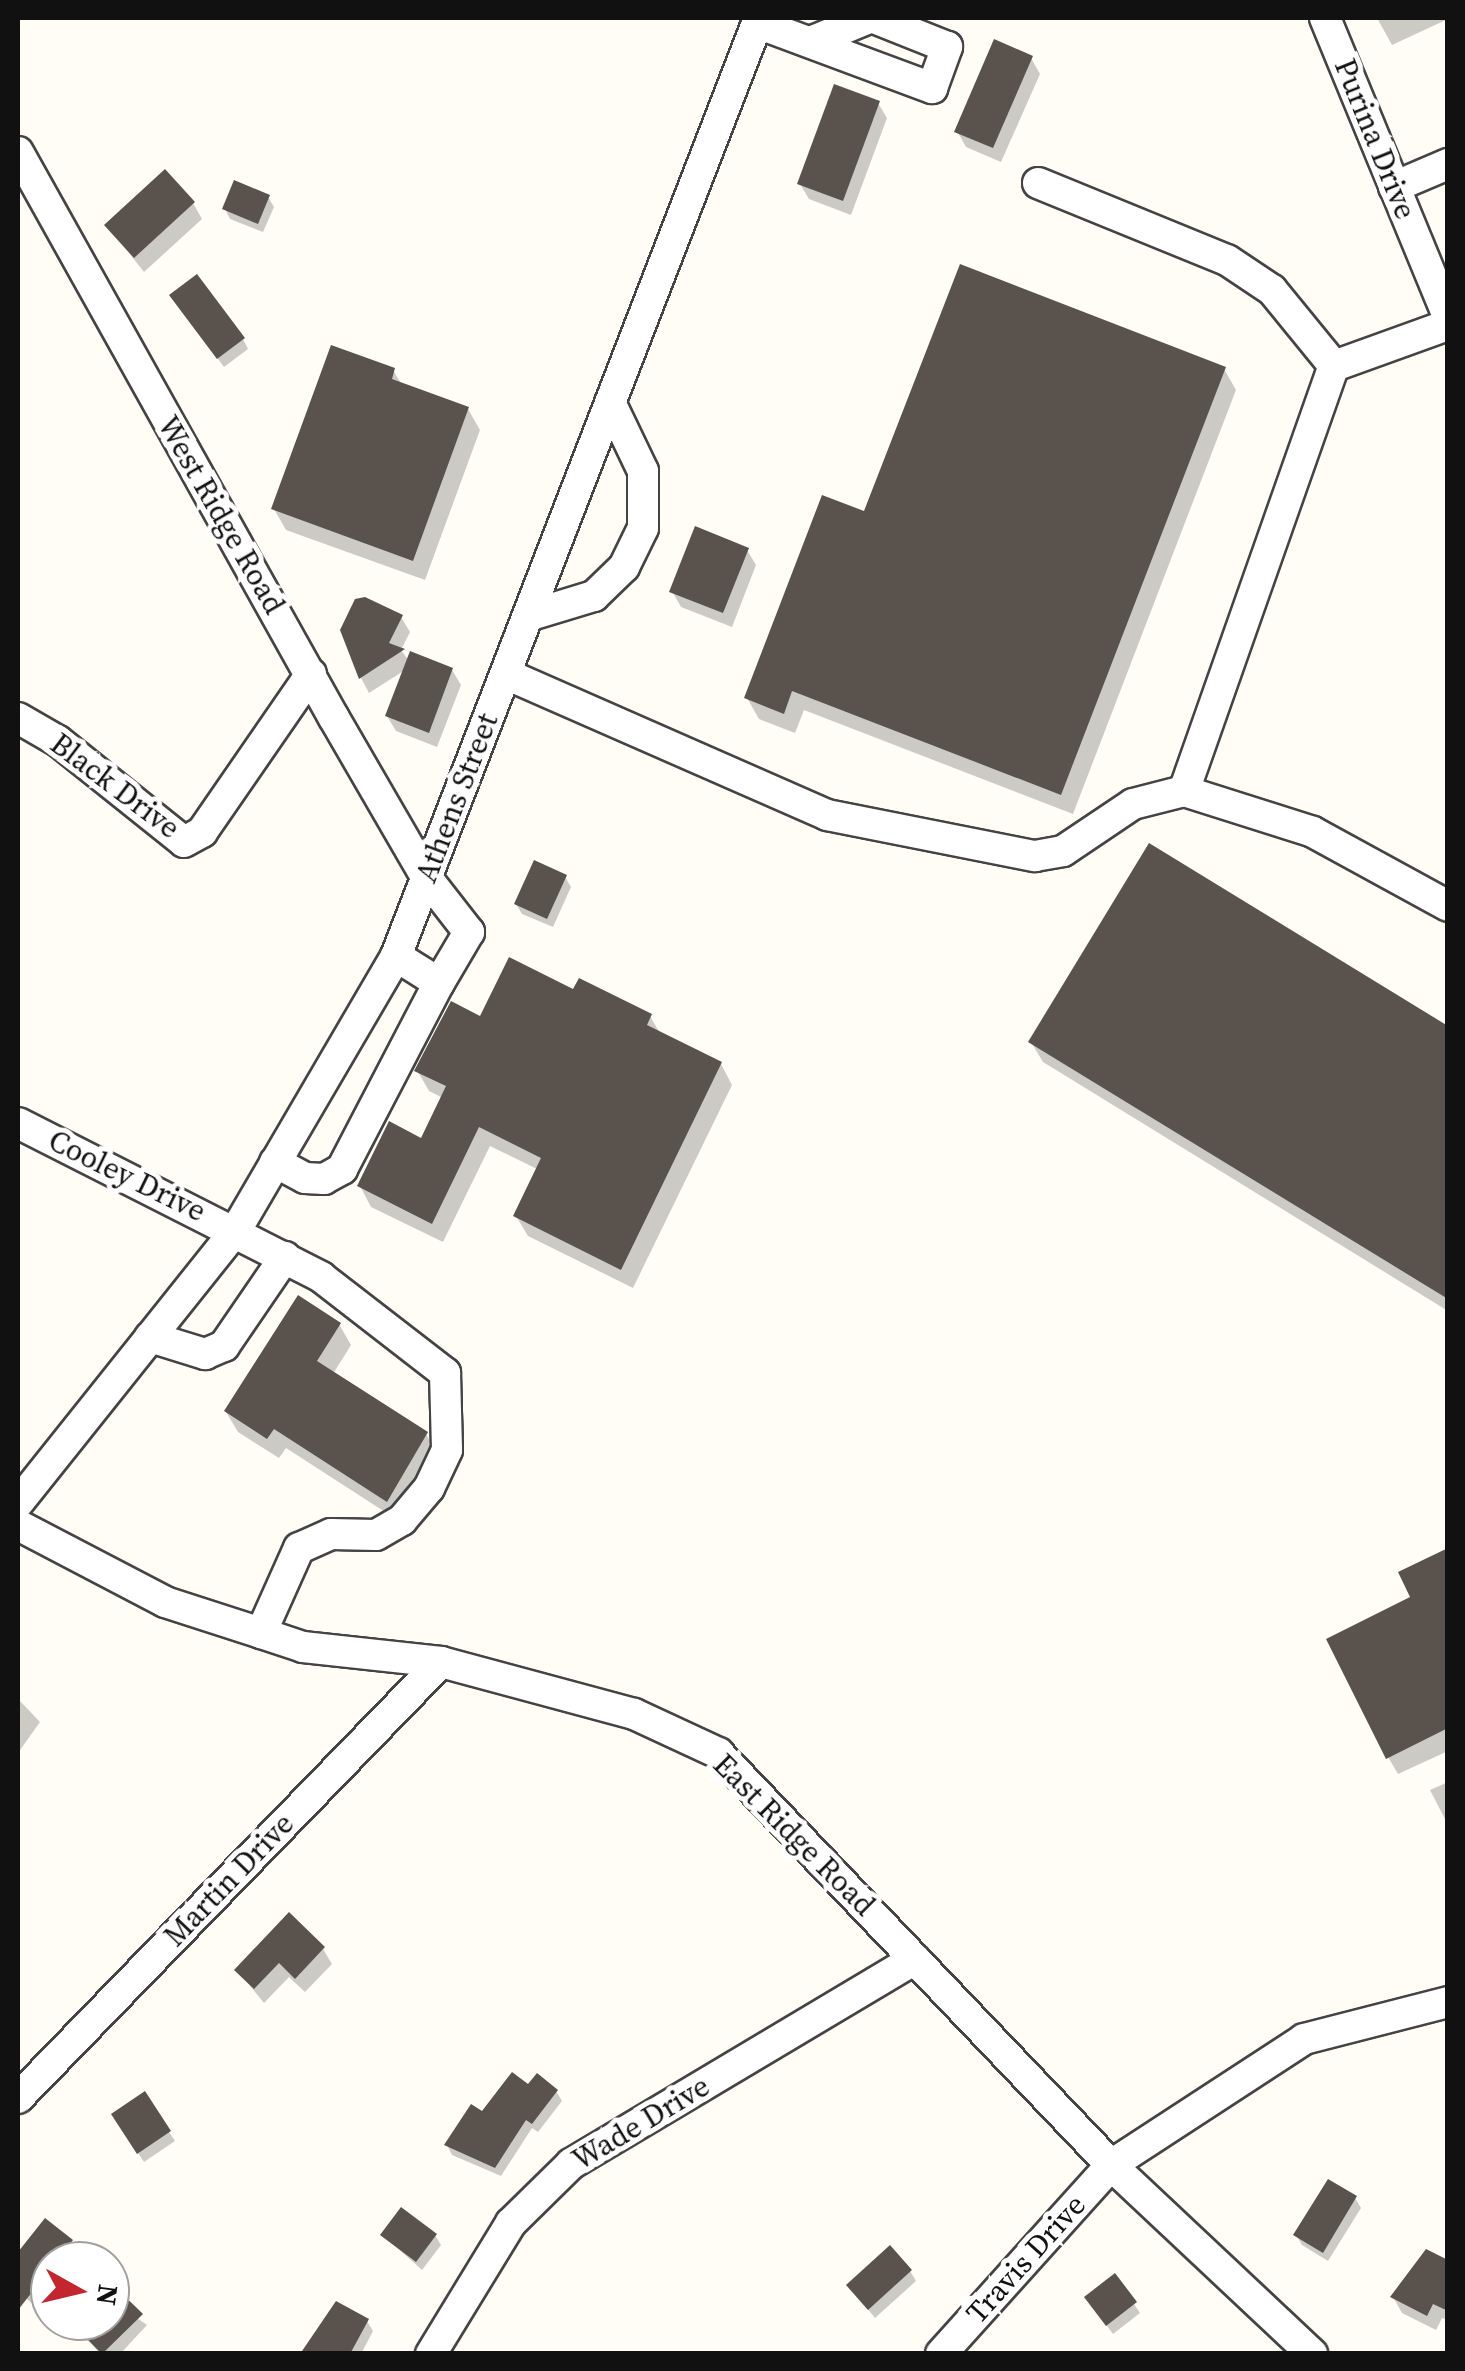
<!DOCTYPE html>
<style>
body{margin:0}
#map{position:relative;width:1465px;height:2371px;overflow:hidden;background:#fffdf5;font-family:"Source Serif 4",serif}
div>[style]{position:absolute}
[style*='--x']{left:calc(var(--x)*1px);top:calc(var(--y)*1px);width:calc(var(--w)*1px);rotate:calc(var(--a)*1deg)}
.shadow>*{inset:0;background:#0003}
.building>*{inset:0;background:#5a524d}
.roads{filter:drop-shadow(2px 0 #444) drop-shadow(-2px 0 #444) drop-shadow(0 2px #444) drop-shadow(0 -2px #444)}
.minor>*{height:30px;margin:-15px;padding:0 15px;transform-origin:15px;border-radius:15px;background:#fff}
span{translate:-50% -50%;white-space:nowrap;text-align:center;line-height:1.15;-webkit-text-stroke:10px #fff;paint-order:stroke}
.street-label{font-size:30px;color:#111}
.frame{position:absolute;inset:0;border:20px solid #111;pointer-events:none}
.north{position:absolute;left:30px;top:2241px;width:100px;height:100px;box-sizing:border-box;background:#fff;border:2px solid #a0a0a0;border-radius:50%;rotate:98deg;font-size:28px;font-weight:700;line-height:40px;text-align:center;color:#111}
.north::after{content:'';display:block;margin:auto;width:35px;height:45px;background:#c4262e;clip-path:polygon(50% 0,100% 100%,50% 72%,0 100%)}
</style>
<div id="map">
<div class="shadow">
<div style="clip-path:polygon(1377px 18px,1448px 18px,1448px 19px,1392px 45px)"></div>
<div style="clip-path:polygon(1031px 58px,1040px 74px,1001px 162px,966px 147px,957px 131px)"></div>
<div style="clip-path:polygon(878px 103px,887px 118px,851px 215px,809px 199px,800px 184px)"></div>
<div style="clip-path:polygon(268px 197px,274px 207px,263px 232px,230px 219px,225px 209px)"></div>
<div style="clip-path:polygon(193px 203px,202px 219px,144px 272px,107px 225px)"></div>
<div style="clip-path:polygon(178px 305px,243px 339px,248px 349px,224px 367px)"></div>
<div style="clip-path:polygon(1224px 369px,1236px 390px,1073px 814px,804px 710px,795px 733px,759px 719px,747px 698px,866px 514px)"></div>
<div style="clip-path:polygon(393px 370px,402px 385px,468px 409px,480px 430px,425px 580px,286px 530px,274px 509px)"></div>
<div style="clip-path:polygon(747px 550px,756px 565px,732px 627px,681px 607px,672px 591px)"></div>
<div style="clip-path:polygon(401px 617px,410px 632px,401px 650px,409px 661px,452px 670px,461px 685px,437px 747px,396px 731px,387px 716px,405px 670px,369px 693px,361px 678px)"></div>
<div style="clip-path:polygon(565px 877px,571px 887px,553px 927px,522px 914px,516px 904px)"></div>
<div style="clip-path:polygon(650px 1016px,661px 1035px,721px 1064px,732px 1085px,633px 1288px,528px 1236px,516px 1216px,539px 1170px,490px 1146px,443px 1242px,371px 1207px,360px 1186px,423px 1141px,443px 1098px,429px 1091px,417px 1070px,481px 1019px)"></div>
<div style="clip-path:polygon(1448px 1029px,1448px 1311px,1043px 1062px,1031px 1042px)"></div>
<div style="clip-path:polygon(339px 1324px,351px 1345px,333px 1374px,426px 1434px,438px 1454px,399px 1521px,286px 1448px,279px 1458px,238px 1432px,226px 1412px)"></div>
<div style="clip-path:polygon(1448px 1551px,1448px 1751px,1398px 1774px,1388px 1757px)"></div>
<div style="clip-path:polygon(18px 1699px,40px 1722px,18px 1753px)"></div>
<div style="clip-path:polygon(1448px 1782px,1448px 1825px,1430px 1790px)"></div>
<div style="clip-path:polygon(323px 1949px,332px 1964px,305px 1992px,289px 1977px,264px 2003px,237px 1970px)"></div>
<div style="clip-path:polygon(529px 2088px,556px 2091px,562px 2101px,538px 2132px,532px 2128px,501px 2176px,452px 2155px,447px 2145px)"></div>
<div style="clip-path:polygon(120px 2125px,169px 2132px,175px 2141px,144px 2162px)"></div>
<div style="clip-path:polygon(1355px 2198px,1361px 2208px,1328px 2261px,1302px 2245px,1296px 2235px)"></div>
<div style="clip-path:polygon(43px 2225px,76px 2251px,69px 2261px,50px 2261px,50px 2285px,34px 2305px,18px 2292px,18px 2256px)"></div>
<div style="clip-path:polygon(383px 2235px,435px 2235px,441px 2245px,422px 2270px)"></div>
<div style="clip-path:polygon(1448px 2263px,1448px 2320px,1442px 2318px,1436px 2330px,1402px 2313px,1393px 2297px)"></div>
<div style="clip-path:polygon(910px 2271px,916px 2281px,875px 2318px,849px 2286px)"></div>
<div style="clip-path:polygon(110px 2299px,147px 2325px,120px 2354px,100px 2354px,80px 2330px,88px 2321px,110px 2321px)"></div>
<div style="clip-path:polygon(1134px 2304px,1140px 2313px,1113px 2334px,1093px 2307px)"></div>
<div style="clip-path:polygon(367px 2321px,373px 2331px,361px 2354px,302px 2354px)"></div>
</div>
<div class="building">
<div style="clip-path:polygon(994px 39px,1033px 56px,993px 148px,954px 132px)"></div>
<div style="clip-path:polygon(834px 84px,880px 101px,843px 201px,797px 184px)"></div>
<div style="clip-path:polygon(165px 169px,195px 202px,134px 258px,104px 225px)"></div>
<div style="clip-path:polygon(234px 180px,270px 195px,258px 224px,222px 209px)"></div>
<div style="clip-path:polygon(960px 264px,1226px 367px,1061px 795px,792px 691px,784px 714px,744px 698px,822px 495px,864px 511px)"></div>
<div style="clip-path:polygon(197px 274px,245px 338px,217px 359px,169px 295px)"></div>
<div style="clip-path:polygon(331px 345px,395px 368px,392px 379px,469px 407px,413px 561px,271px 509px)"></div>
<div style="clip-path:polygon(695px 526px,749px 548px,723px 613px,669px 592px)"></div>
<div style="clip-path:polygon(365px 597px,403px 615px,389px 643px,405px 649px,359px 679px,340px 630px,355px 599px)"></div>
<div style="clip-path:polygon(410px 651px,453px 668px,429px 733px,385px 716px)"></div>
<div style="clip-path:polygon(1149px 843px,1448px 1026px,1448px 1299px,1028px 1042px)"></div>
<div style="clip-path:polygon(534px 860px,567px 875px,547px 919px,514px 904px)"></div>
<div style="clip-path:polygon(509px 957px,573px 989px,579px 978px,652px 1014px,647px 1025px,722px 1062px,621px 1270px,513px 1216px,541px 1158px,479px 1127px,432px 1224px,357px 1186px,389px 1121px,421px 1138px,446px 1086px,414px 1071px,451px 1001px,480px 1016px)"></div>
<div style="clip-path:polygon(298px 1295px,341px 1323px,317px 1361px,428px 1432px,387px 1502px,274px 1429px,267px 1439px,224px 1411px)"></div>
<div style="clip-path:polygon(1448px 1548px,1448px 1728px,1386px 1759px,1326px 1639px,1410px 1597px,1398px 1572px)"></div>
<div style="clip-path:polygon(289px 1912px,325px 1947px,295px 1979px,279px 1963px,254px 1989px,234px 1970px)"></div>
<div style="clip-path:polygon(512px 2072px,528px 2084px,537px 2073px,558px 2090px,532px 2124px,526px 2120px,495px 2168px,444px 2145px,471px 2104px,482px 2111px)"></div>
<div style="clip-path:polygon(145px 2091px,171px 2131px,137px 2154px,111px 2114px)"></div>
<div style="clip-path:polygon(1328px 2179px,1357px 2196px,1323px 2253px,1293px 2235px)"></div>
<div style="clip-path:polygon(401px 2207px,437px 2234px,416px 2262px,380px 2235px)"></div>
<div style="clip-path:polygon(45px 2218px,73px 2240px,18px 2310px,18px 2252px)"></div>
<div style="clip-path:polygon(890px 2245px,912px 2270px,868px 2310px,846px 2285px)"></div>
<div style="clip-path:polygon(1426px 2249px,1448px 2260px,1448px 2311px,1433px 2304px,1427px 2316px,1390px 2297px)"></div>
<div style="clip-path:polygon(1115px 2273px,1137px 2302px,1106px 2326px,1084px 2297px)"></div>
<div style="clip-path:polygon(110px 2282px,143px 2314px,102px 2354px,69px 2321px,110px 2321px)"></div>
<div style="clip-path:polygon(336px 2301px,369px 2319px,350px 2354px,300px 2354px)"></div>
</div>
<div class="roads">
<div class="minor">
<div style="--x:1325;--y:18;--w:323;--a:67.6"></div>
<div style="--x:757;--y:23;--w:187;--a:20.4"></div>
<div style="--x:932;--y:88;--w:44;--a:-69.9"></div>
<div style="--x:947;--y:47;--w:79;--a:-158.3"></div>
<div style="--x:813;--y:41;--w:61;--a:-22.3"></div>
<div style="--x:18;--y:152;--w:648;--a:60.83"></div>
<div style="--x:334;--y:718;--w:184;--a:59.9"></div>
<div style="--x:426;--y:877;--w:70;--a:52"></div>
<div style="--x:469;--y:932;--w:59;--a:120.5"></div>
<div style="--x:1038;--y:183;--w:204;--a:22.2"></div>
<div style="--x:1227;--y:260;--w:54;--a:33.7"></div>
<div style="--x:1272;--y:290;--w:98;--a:50.8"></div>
<div style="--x:1394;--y:187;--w:59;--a:-23.1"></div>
<div style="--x:528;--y:616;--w:69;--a:-16.9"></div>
<div style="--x:594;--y:596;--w:42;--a:-44"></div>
<div style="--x:624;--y:567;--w:43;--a:-64"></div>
<div style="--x:643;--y:528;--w:57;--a:-90"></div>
<div style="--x:643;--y:471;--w:76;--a:-115.6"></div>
<div style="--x:506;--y:674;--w:351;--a:23.7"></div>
<div style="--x:827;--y:815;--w:212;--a:11.2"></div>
<div style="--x:1035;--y:856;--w:28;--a:-10"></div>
<div style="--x:1063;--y:851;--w:84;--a:-33.9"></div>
<div style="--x:1133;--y:804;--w:53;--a:-14.3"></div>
<div style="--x:1184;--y:791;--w:135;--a:17.6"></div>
<div style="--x:1313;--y:832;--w:154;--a:28.7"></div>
<div style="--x:18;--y:718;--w:46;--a:29.9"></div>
<div style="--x:58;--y:741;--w:161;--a:38.7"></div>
<div style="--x:184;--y:842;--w:21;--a:-29"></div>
<div style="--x:202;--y:832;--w:192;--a:-55.4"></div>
<div style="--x:1184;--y:791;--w:451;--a:-70.6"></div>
<div style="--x:1334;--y:366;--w:121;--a:-19.8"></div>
<div style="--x:18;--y:1123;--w:340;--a:26.9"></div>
<div style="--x:321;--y:1277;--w:157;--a:37.7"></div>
<div style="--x:445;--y:1373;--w:77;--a:88.5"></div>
<div style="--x:447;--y:1450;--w:42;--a:115.3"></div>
<div style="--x:429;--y:1488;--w:42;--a:130.2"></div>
<div style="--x:402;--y:1520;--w:30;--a:150"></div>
<div style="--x:376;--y:1535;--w:45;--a:-178.7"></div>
<div style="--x:331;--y:1534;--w:35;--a:156"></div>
<div style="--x:299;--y:1548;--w:93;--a:114.1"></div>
<div style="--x:275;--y:1162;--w:34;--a:28"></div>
<div style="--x:305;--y:1178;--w:19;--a:3"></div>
<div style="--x:324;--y:1179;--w:21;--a:-29"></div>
<div style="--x:342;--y:1169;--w:210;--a:-62.5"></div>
<div style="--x:439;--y:983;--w:51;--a:-147.9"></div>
<div style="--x:150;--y:1337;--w:58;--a:17.2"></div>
<div style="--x:205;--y:1354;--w:21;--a:-23"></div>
<div style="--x:224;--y:1346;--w:108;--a:-55.6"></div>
<div style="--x:18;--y:1503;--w:349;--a:-51.4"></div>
<div style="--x:236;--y:1230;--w:317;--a:-59.7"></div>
<div style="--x:396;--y:956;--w:1006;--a:-68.84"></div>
<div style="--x:18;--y:1525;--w:166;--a:27.6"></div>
<div style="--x:165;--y:1602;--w:101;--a:17.9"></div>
<div style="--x:261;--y:1633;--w:44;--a:18.4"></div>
<div style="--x:303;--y:1647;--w:139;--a:6.2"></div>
<div style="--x:441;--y:1662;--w:200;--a:15.1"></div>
<div style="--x:634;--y:1714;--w:93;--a:24.9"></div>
<div style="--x:718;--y:1753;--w:569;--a:46.35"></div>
<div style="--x:1111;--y:2165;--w:276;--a:43.2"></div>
<div style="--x:18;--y:2098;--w:607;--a:-45.87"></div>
<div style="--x:431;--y:2354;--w:153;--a:-58.6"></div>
<div style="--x:511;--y:2223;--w:84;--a:-44.5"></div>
<div style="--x:571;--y:2164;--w:400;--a:-30.8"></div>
<div style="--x:941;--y:2354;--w:254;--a:-48"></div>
<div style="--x:1111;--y:2165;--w:230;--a:-33.1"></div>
<div style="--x:1304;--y:2039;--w:149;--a:-14.4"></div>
</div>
</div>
<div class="street-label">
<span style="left:1375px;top:139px;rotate:68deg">Purina Drive</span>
<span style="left:221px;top:515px;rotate:60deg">West Ridge Road</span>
<span style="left:115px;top:786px;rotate:37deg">Black Drive</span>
<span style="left:457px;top:798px;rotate:-69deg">Athens Street</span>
<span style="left:127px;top:1176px;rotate:26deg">Cooley Drive</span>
<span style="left:794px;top:1835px;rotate:45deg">East Ridge Road</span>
<span style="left:229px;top:1880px;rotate:-46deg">Martin Drive</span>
<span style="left:641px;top:2123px;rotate:-31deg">Wade Drive</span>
<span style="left:1026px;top:2259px;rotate:-48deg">Travis Drive</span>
</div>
<div class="frame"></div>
<div class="north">N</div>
</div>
